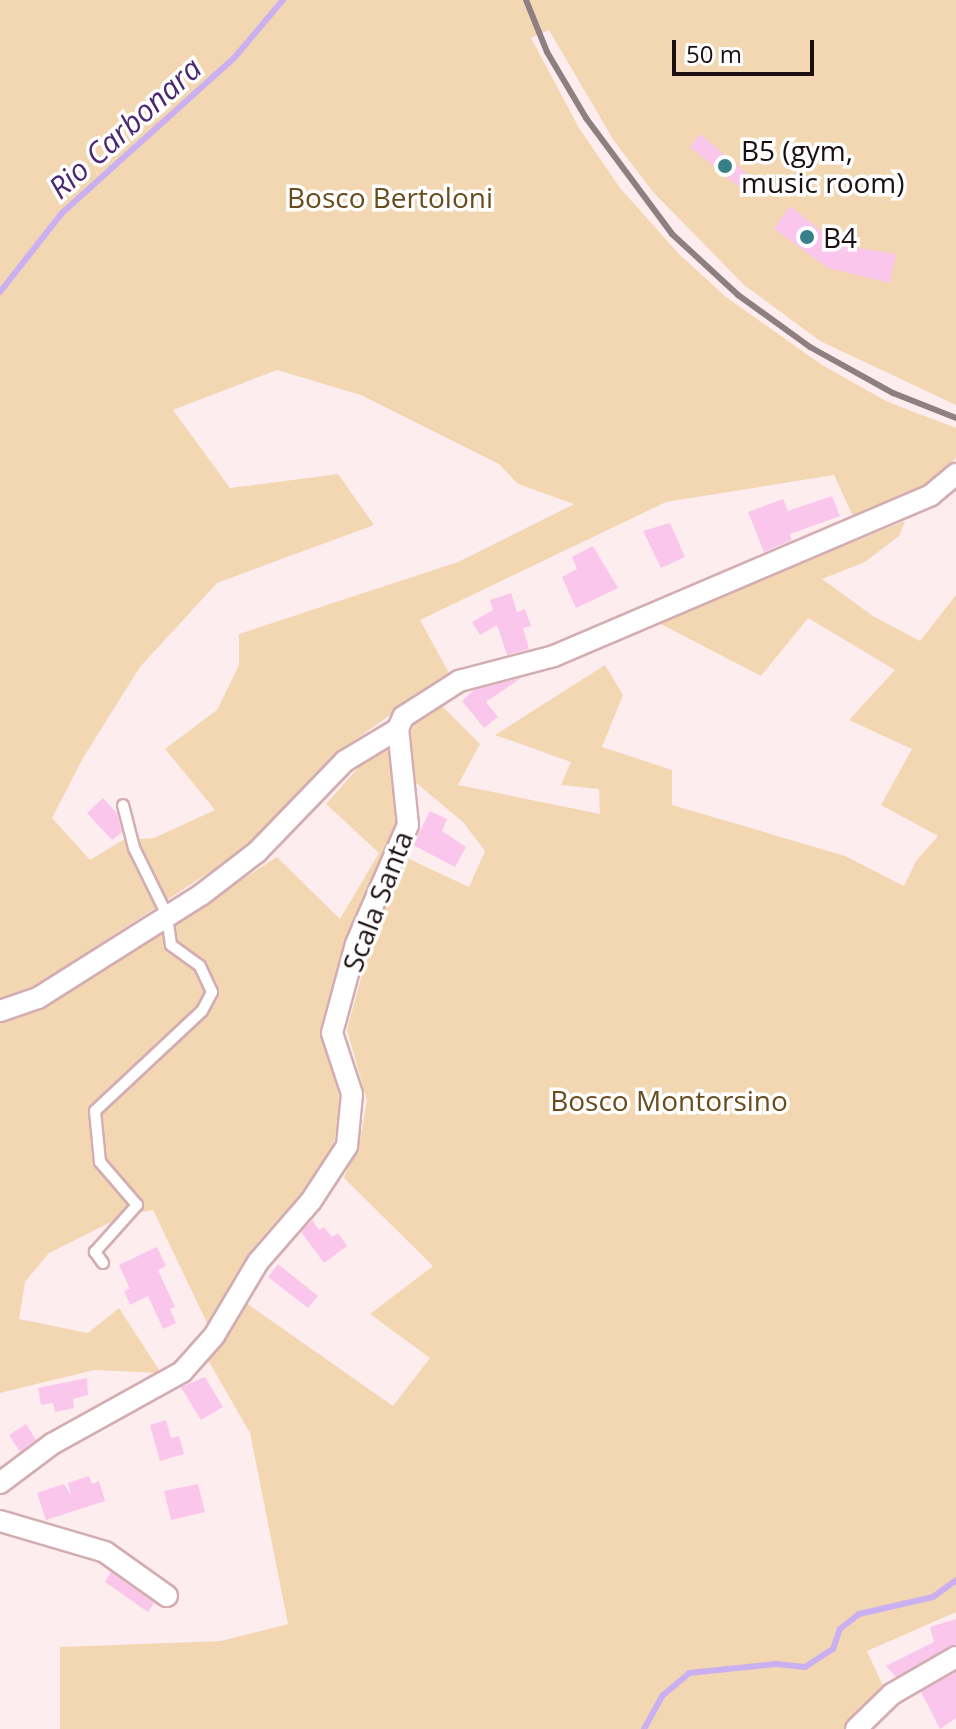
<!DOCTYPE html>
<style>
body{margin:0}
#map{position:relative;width:956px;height:1729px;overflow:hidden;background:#feedef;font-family:"Open Sans",sans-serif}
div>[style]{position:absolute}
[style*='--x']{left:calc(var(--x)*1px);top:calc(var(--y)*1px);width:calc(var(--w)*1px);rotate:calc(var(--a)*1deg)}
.green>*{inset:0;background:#f2d7b2}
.stream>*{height:6px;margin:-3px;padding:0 3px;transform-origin:3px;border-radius:3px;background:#cab0f1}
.building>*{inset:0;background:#fac6ec}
.roads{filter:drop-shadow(2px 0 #d3adb2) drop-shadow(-2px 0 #d3adb2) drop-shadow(0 2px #d3adb2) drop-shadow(0 -2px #d3adb2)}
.lane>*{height:10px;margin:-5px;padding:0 5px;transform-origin:5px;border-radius:5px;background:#fff}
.street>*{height:20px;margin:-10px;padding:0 10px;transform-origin:10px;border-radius:10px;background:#fff}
.rail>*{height:6px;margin:-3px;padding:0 3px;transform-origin:3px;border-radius:3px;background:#8e7f81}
.dots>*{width:22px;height:22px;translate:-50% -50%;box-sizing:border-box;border:4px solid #fff;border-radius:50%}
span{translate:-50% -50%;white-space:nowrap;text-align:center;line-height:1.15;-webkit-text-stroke:7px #fff;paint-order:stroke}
.poi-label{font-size:28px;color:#1c0f11}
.left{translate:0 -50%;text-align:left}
.park-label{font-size:28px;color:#6a4c1d}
.street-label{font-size:28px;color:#1c0f11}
.water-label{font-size:30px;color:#4c2873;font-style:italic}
.scale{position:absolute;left:672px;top:40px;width:142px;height:36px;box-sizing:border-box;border:4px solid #1c0f11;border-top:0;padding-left:10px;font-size:24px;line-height:28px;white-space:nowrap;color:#1c0f11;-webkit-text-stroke:6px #fff;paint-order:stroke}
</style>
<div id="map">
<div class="green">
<div style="clip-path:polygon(evenodd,0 0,956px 0,956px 405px,820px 341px,744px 285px,653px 192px,614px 141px,549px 30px,531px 38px,579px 128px,620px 188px,679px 254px,726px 297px,822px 365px,888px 402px,956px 428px,956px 457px,942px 479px,853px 516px,834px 475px,666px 502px,420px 620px,449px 673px,348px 745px,252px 844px,26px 993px,0 1000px,0 0,277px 370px,361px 395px,499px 464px,518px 484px,574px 504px,458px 562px,239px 634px,239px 665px,217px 710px,165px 749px,215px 810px,154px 838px,123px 840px,90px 860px,52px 818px,83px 758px,140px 667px,217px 583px,374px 525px,338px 474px,230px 488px,173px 410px,277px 370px)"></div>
<div style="clip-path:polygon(905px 521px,899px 536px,865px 562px,822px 579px,873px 616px,920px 641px,956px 595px,956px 1612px,867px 1651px,883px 1686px,847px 1729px,60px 1729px,60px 1647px,221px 1641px,288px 1624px,250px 1433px,208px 1360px,246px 1303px,393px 1406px,430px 1358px,370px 1314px,433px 1266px,344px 1178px,361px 1134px,367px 1101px,347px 1030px,372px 937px,407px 858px,469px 887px,485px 851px,463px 822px,415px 782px,407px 742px,415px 723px,438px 702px,480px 744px,458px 785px,600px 814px,599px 789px,561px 785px,571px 762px,495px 735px,605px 665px,623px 695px,602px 747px,672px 770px,672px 805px,845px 856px,904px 886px,916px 861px,938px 836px,881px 805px,912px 749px,849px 720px,895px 670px,808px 618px,761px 676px,657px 622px)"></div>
<div style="clip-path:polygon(374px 750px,388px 750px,399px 806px,392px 847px,351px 932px,322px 1029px,343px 1113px,326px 1166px,258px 1242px,209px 1327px,153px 1210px,125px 1215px,49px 1253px,25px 1282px,19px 1319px,88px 1333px,119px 1308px,161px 1373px,94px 1370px,0 1393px,0 1021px,37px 1011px,277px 857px,340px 919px,379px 853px,326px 804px)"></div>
</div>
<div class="stream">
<div style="--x:0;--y:292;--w:100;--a:-51.9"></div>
<div style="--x:62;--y:213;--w:233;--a:-42"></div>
<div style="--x:235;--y:57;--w:75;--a:-49.9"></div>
<div style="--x:644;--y:1729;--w:38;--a:-61"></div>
<div style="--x:662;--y:1696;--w:35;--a:-40"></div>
<div style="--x:689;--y:1673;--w:87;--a:-5.9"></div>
<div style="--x:776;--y:1664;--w:29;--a:6"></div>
<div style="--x:805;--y:1667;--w:33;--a:-33"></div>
<div style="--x:833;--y:1649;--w:21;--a:-71"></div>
<div style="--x:840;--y:1629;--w:24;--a:-38"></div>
<div style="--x:859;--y:1614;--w:76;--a:-12.9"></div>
<div style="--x:933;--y:1597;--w:29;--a:-36"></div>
</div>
<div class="building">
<div style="clip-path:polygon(700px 134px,759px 184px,749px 195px,690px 147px)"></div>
<div style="clip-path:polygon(790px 206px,839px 245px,896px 254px,890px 283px,828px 268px,774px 229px)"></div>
<div style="clip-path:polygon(832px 496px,840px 516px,790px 534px,792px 540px,764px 552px,748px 512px,783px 499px,788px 511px)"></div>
<div style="clip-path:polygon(670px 523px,685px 557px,661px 568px,643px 531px)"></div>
<div style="clip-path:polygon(593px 546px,618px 588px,576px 608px,562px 577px,577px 569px,572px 557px)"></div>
<div style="clip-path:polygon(511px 593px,517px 612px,525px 609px,531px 626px,523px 628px,529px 649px,507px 655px,497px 625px,480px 635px,472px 622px,493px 610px,490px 600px)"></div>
<div style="clip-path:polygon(521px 678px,486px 702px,498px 717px,484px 728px,462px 701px,474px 690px)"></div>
<div style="clip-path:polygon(103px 798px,117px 813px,122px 832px,112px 840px,87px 813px)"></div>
<div style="clip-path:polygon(430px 811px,447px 819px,442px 831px,466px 847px,455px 867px,413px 845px)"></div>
<div style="clip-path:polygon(312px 1220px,319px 1230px,324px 1227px,332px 1237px,338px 1233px,347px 1246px,324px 1263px,301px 1232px)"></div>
<div style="clip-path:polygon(157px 1247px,166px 1266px,158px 1270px,175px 1307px,170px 1309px,176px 1323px,163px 1329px,148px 1296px,130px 1305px,124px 1291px,130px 1289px,119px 1265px)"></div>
<div style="clip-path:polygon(278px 1264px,318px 1296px,308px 1308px,268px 1277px)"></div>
<div style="clip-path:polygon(205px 1377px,223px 1407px,201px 1420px,181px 1387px)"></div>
<div style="clip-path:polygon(87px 1378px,88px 1395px,73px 1399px,74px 1408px,55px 1412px,53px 1403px,41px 1405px,38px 1388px)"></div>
<div style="clip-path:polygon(166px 1420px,171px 1438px,179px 1436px,184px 1454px,160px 1461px,150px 1425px)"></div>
<div style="clip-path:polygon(26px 1424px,36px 1440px,20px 1452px,9px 1435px)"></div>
<div style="clip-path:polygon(89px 1476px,92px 1484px,99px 1481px,105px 1501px,46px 1520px,37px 1493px,64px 1484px,71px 1495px,68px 1483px)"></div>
<div style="clip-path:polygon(198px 1484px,205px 1512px,171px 1520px,164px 1491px)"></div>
<div style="clip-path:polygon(111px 1572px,154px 1603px,148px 1612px,105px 1582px)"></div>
<div style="clip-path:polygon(956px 1619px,956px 1644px,896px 1677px,886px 1666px,934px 1642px,930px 1627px)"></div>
<div style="clip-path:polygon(956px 1672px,956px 1718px,940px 1729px,921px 1692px)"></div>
</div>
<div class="roads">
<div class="lane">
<div style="--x:103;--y:1263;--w:14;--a:-126"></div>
<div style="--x:95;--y:1252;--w:63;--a:-48.2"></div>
<div style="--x:137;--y:1205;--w:57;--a:-130.7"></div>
<div style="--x:100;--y:1162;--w:51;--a:-95.6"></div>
<div style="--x:95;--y:1111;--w:146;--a:-43.1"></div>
<div style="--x:202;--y:1011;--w:21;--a:-62"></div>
<div style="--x:212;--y:992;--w:29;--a:-115"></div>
<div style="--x:200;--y:966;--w:36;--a:-144"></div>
<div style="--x:171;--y:945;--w:30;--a:-98"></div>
<div style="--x:167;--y:915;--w:75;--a:-116.2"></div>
<div style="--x:134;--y:848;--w:44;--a:-104.3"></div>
</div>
<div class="street">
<div style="--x:0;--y:1011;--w:40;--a:-18.9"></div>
<div style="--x:38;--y:998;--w:193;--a:-32.3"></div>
<div style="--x:201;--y:895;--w:71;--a:-37.5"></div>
<div style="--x:257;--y:852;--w:127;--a:-46"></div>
<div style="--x:345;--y:761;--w:62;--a:-31.1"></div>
<div style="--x:0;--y:1483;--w:65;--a:-36.9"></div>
<div style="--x:52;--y:1444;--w:149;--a:-29"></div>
<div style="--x:182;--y:1372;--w:48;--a:-48.4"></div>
<div style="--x:214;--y:1336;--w:86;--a:-59.3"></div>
<div style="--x:258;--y:1262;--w:81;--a:-49"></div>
<div style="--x:311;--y:1201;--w:66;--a:-56.8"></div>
<div style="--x:347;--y:1146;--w:52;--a:-84.5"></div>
<div style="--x:352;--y:1094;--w:64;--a:-108.2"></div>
<div style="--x:332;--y:1033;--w:92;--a:-74.9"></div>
<div style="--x:356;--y:944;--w:130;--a:-66.4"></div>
<div style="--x:408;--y:825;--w:97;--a:-95.9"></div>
<div style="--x:398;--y:729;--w:13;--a:-67"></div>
<div style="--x:403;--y:717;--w:67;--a:-32.7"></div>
<div style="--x:459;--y:681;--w:98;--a:-14.7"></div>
<div style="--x:554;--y:656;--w:410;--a:-23.1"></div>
<div style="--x:931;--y:495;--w:33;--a:-40"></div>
<div style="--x:0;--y:1521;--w:109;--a:16.4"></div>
<div style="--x:105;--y:1552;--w:76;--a:35.4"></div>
<div style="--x:856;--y:1729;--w:50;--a:-44.2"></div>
<div style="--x:892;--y:1694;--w:74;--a:-30"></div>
</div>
</div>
<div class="rail">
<div style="--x:526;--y:0;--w:56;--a:68"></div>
<div style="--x:547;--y:52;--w:77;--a:59.4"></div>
<div style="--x:586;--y:118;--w:144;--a:53.4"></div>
<div style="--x:672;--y:234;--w:90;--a:42.7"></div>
<div style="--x:738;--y:295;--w:89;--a:35.8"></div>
<div style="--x:810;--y:347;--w:95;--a:29"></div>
<div style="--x:893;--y:393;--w:68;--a:21.6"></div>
</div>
<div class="dots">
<div style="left:725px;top:166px;background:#388087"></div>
<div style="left:807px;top:237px;background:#388087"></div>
</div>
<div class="poi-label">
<span class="left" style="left:741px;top:166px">B5 (gym,<br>music room)</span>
<span class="left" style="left:823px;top:237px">B4</span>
</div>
<div class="park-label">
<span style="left:390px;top:197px">Bosco Bertoloni</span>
<span style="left:669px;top:1100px">Bosco Montorsino</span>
</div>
<div class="street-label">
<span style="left:377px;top:901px;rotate:-69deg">Scala Santa</span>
</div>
<div class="water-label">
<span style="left:125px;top:128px;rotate:-42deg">Rio Carbonara</span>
</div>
<div class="scale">50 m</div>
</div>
